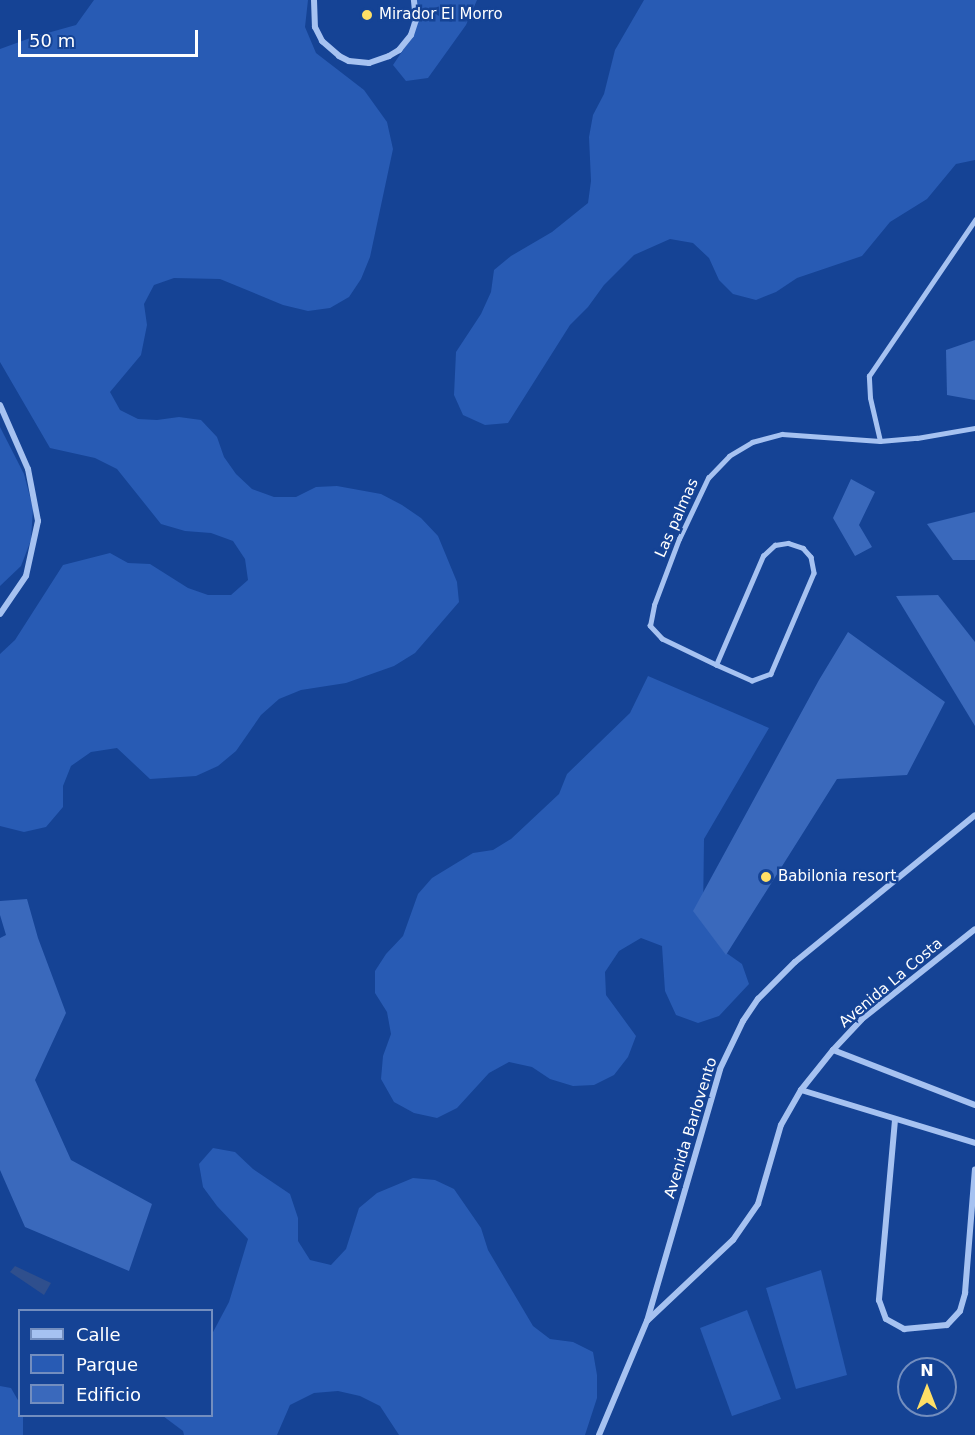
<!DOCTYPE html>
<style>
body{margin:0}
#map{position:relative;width:975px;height:1435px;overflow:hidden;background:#154395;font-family:"DejaVu Sans",sans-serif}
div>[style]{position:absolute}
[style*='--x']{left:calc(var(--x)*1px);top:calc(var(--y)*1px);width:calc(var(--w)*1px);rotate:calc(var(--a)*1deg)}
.green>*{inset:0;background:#285bb4}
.water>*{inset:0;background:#2f4f8d}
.building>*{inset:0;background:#3a69bc}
.service>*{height:4.5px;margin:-2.25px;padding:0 2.25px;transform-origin:2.25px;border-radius:2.25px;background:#a6c2f1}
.minor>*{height:6px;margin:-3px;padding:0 3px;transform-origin:3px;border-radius:3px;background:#a6c2f1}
.dots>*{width:16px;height:16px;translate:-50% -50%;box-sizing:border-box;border:3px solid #154395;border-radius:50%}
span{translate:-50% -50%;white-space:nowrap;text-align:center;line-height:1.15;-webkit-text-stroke:5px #154395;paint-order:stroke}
.poi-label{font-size:15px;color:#fff}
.left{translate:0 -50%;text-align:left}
.street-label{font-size:15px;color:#fff}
.legend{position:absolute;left:18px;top:1309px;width:195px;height:108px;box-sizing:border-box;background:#154395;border:2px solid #738ebf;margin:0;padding:8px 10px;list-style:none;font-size:18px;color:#fff}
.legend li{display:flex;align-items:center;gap:12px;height:30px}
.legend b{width:30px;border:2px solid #738ebf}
.north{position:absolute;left:897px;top:1357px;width:60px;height:60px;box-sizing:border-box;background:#154395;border:2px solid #738ebf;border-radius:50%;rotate:0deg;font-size:16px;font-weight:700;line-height:24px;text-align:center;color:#fff}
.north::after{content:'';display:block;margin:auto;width:21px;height:27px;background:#ffdf66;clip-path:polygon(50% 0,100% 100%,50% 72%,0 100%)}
.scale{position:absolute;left:18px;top:30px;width:180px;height:27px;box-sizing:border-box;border:3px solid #fff;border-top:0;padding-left:8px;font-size:18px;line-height:21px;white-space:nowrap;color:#fff;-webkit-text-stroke:4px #154395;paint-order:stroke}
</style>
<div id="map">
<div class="green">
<div style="clip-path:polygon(94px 0,308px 0,305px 27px,316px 53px,364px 90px,387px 122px,393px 149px,370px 257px,361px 279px,349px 297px,330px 308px,308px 311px,283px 305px,220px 279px,174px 278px,154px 285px,144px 304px,147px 325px,141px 355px,110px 392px,120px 410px,138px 419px,157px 420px,179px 417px,201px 420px,217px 437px,224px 457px,236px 474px,252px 489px,274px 497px,296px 497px,316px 487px,337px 486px,381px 494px,402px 505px,421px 518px,438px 536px,457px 582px,459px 602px,415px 653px,394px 666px,346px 683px,301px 690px,279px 699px,261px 715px,236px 751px,218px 766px,196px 776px,150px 779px,117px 748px,91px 752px,71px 766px,63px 786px,63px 807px,46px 827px,24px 832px,0 826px,0 654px,15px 640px,63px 565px,110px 553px,128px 563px,150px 564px,188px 588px,208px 595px,231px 595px,248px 580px,245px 559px,233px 541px,211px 533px,185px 531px,161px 524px,117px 469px,95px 458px,50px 448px,0 362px,0 49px,33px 37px,76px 25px)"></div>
<div style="clip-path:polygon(412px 0,477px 0,466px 25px,428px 78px,406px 81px,393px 65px,411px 38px)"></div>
<div style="clip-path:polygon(644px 0,975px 0,975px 160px,956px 164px,927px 199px,890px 222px,862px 256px,797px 278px,776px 292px,756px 300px,733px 294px,719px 280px,709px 258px,693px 243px,670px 239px,634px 255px,604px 285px,588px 307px,570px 325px,508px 423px,485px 425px,463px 415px,454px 395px,456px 352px,481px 314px,491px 292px,494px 270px,511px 256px,552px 232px,588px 203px,591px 181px,589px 137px,593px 115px,604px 94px,615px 50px)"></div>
<div style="clip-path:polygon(0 427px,24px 474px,33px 508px,31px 540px,21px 566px,0 586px)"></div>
<div style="clip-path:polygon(648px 676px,769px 728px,704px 839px,703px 916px,725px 952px,742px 964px,749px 984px,719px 1016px,698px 1023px,676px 1015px,665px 991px,662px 946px,641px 938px,619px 951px,605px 972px,606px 995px,636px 1036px,628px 1057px,614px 1075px,594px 1085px,573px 1086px,550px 1079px,532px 1067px,509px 1062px,489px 1073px,457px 1108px,437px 1118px,414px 1113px,394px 1102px,381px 1079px,383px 1056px,391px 1034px,387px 1012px,375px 993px,375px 971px,386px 954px,403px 936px,418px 894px,432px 878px,473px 853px,493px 850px,511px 839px,559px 794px,567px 774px,630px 713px)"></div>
<div style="clip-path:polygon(213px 1148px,235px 1152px,253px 1169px,290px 1194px,298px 1218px,298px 1241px,310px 1260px,331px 1265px,346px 1249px,359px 1208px,377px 1193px,413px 1178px,435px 1180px,454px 1189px,481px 1228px,488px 1250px,533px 1326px,550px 1339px,573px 1342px,593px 1352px,597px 1375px,597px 1398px,585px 1435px,399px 1435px,380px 1406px,360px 1396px,338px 1391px,314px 1393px,290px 1405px,277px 1435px,184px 1435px,183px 1431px,163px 1416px,212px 1416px,212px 1334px,229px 1302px,248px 1239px,217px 1206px,203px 1187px,199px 1164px)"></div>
<div style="clip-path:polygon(821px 1270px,847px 1375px,796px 1389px,766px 1288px)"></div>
<div style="clip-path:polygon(747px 1310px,781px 1399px,732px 1416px,700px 1328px)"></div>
<div style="clip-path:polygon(0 1386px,11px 1388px,19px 1402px,20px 1416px,23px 1416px,23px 1435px,0 1435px)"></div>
</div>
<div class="water">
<div style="clip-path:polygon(15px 1266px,51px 1283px,44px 1295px,10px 1272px)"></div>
</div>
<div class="building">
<div style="clip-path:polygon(975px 340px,975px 400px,947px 395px,946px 350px)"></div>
<div style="clip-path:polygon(851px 479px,875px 492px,859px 525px,872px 547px,855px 556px,833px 518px)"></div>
<div style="clip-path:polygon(975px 512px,975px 560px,953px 560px,927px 524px)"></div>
<div style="clip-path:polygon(938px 595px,975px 642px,975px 726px,896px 596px)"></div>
<div style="clip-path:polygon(848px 632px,945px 702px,907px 775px,837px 779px,726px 955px,693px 911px,819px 680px)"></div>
<div style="clip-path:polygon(27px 899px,38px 938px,66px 1013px,35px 1080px,71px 1160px,152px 1204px,129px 1271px,25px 1227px,0 1170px,0 938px,6px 935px,0 915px,0 901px)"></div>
</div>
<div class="service">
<div style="--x:880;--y:441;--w:44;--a:-103.1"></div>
<div style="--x:870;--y:398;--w:22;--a:-93"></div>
<div style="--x:869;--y:376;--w:189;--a:-55.8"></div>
<div style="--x:716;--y:665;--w:119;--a:-66.7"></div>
<div style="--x:763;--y:556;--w:16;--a:-43"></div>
<div style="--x:775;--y:545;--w:13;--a:-9"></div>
<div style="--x:788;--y:543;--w:16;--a:18"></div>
<div style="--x:803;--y:548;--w:12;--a:48"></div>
<div style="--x:811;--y:557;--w:16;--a:79"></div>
<div style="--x:814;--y:573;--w:110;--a:113.1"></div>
<div style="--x:771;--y:674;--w:20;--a:160"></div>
<div style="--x:752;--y:681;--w:39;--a:-156"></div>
<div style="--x:716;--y:665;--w:60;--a:-154.3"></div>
<div style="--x:662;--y:639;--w:18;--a:-133"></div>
<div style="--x:650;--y:626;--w:21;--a:-79"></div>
<div style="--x:654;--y:605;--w:71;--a:-69.3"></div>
<div style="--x:679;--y:539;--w:68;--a:-64.6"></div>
<div style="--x:708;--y:478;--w:30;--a:-46"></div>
<div style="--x:729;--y:456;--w:27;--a:-31"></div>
<div style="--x:752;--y:442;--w:31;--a:-15"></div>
<div style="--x:782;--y:434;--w:98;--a:4.1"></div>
<div style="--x:880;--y:441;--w:37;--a:-5"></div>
<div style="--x:917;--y:438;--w:59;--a:-9.8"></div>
</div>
<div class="minor">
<div style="--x:314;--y:0;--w:27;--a:88"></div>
<div style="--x:315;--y:27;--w:16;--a:63"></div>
<div style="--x:322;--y:41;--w:23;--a:41"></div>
<div style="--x:339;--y:56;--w:11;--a:27"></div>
<div style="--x:349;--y:61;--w:20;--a:6"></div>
<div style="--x:369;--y:63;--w:21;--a:-19"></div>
<div style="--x:389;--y:56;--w:12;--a:-31"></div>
<div style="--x:399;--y:50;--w:19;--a:-51"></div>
<div style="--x:411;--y:35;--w:16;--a:-72"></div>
<div style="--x:416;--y:20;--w:20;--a:-96"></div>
<div style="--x:0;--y:405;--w:70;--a:66.4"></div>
<div style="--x:28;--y:469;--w:53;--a:79.1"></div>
<div style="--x:38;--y:521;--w:56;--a:102.3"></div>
<div style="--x:26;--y:576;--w:46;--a:124.4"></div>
<div style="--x:833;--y:1050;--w:152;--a:21.2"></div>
<div style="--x:801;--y:1090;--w:182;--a:16.9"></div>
<div style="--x:895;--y:1120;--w:181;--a:95.1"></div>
<div style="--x:879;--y:1300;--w:20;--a:70"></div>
<div style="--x:886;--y:1319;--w:21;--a:29"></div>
<div style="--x:904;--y:1329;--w:43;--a:-5.3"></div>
<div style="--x:947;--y:1325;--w:19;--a:-47"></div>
<div style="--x:960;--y:1311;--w:19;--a:-74"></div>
<div style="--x:965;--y:1293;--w:124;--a:-85.4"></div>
<div style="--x:648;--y:1320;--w:117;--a:-43.3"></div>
<div style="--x:733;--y:1240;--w:44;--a:-55.2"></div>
<div style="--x:758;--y:1204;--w:82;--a:-73.8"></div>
<div style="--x:781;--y:1125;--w:40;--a:-60.3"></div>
<div style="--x:801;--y:1090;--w:51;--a:-51.3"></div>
<div style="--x:833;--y:1050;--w:42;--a:-46.9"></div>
<div style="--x:862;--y:1019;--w:144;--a:-38.5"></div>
<div style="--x:599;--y:1435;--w:124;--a:-67.2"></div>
<div style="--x:647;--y:1321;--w:262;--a:-73.8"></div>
<div style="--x:720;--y:1069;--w:53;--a:-64.4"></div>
<div style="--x:743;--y:1021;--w:27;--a:-56"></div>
<div style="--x:758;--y:999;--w:52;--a:-45"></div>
<div style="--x:795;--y:962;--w:232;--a:-39.2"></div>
</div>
<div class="dots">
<div style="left:367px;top:15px;background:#ffdf66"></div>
<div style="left:766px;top:877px;background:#ffdf66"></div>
</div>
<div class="poi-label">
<span class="left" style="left:379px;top:15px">Mirador El Morro</span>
<span class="left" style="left:778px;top:877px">Babilonia resort</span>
</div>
<div class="street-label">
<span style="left:677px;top:518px;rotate:-66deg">Las palmas</span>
<span style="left:891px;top:983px;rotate:-40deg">Avenida La Costa</span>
<span style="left:691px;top:1128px;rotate:-73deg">Avenida Barlovento</span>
</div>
<ul class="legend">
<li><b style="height:8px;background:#a6c2f1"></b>Calle</li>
<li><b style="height:16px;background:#285bb4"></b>Parque</li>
<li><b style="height:16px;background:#3a69bc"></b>Edificio</li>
</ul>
<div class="north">N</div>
<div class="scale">50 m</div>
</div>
